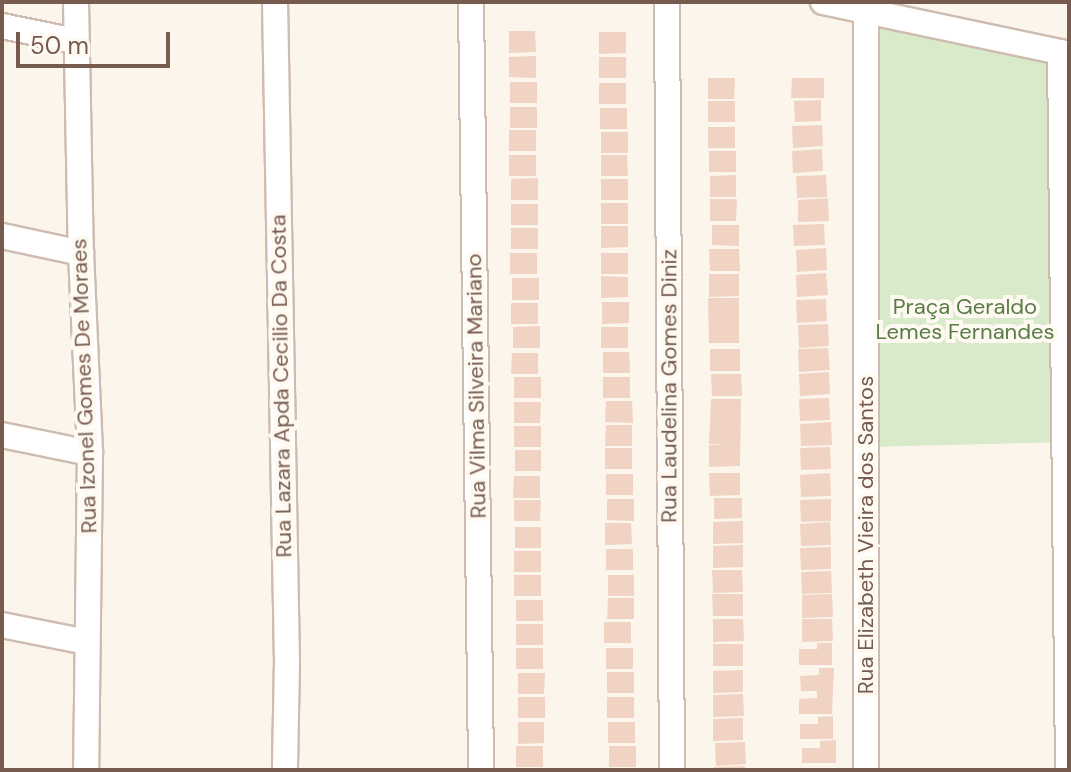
<!DOCTYPE html>
<meta charset="utf-8">
<style>
body{margin:0}
#map{position:relative;width:1071px;height:772px;overflow:hidden;background:#fcf5eb;font-family:"DM Sans",sans-serif}
div>[style]{position:absolute}
[style*='--x']{left:calc(var(--x)*1px);top:calc(var(--y)*1px);width:calc(var(--w)*1px);rotate:calc(var(--a)*1deg)}
.green>*{inset:0;background:#d8eac9}
.building>*{inset:0;background:#f0d3c3}
.roads{filter:drop-shadow(2px 0 #cebcb0) drop-shadow(-2px 0 #cebcb0) drop-shadow(0 2px #cebcb0) drop-shadow(0 -2px #cebcb0)}
.street>*{height:24px;margin:-12px;padding:0 12px;transform-origin:12px;border-radius:12px;background:#fff}
span{translate:-50% -50%;white-space:nowrap;text-align:center;line-height:1.15;-webkit-text-stroke:8px #fef9f1;paint-order:stroke}
.park-label{font-size:22px;color:#587c46}
.street-label{font-size:22px;color:#775b4e}
.frame{position:absolute;inset:0;border:4px solid #775b4e;pointer-events:none}
.scale{position:absolute;left:16px;top:32px;width:154px;height:36px;box-sizing:border-box;border:4px solid #775b4e;border-top:0;padding-left:10px;font-size:24px;line-height:28px;white-space:nowrap;color:#775b4e;-webkit-text-stroke:6px #fef9f1;paint-order:stroke}
</style>
<div id="map">
<div class="green">
<div style="clip-path:polygon(866px 11px,1060px 52px,1065px 442px,866px 447px)"></div>
</div>
<div class="building">
<div style="clip-path:polygon(509px 31px,535px 31px,536px 52px,509px 53px)"></div>
<div style="clip-path:polygon(599px 32px,626px 32px,626px 53px,599px 54px)"></div>
<div style="clip-path:polygon(536px 56px,536px 78px,509px 77px,509px 57px)"></div>
<div style="clip-path:polygon(599px 57px,626px 57px,626px 78px,599px 78px)"></div>
<div style="clip-path:polygon(708px 78px,735px 78px,734px 99px,708px 99px)"></div>
<div style="clip-path:polygon(792px 78px,824px 78px,824px 98px,791px 98px)"></div>
<div style="clip-path:polygon(510px 82px,537px 82px,537px 103px,510px 103px)"></div>
<div style="clip-path:polygon(599px 83px,626px 83px,626px 104px,599px 104px)"></div>
<div style="clip-path:polygon(821px 100px,821px 121px,795px 122px,794px 101px)"></div>
<div style="clip-path:polygon(708px 101px,735px 101px,735px 122px,708px 122px)"></div>
<div style="clip-path:polygon(510px 107px,537px 107px,537px 128px,510px 128px)"></div>
<div style="clip-path:polygon(600px 108px,627px 108px,627px 129px,600px 129px)"></div>
<div style="clip-path:polygon(822px 125px,823px 146px,793px 148px,792px 126px)"></div>
<div style="clip-path:polygon(708px 127px,735px 127px,735px 148px,708px 148px)"></div>
<div style="clip-path:polygon(509px 130px,536px 130px,536px 151px,509px 151px)"></div>
<div style="clip-path:polygon(601px 132px,628px 132px,628px 153px,601px 153px)"></div>
<div style="clip-path:polygon(822px 149px,823px 171px,793px 173px,792px 151px)"></div>
<div style="clip-path:polygon(709px 151px,736px 151px,736px 172px,709px 172px)"></div>
<div style="clip-path:polygon(509px 155px,536px 155px,536px 176px,509px 176px)"></div>
<div style="clip-path:polygon(601px 155px,627px 155px,628px 176px,601px 176px)"></div>
<div style="clip-path:polygon(736px 175px,736px 197px,710px 197px,710px 176px)"></div>
<div style="clip-path:polygon(826px 175px,827px 197px,797px 198px,796px 176px)"></div>
<div style="clip-path:polygon(538px 178px,538px 200px,511px 200px,511px 179px)"></div>
<div style="clip-path:polygon(601px 179px,628px 179px,628px 200px,601px 200px)"></div>
<div style="clip-path:polygon(828px 198px,829px 221px,798px 222px,798px 200px)"></div>
<div style="clip-path:polygon(710px 199px,737px 199px,736px 221px,710px 221px)"></div>
<div style="clip-path:polygon(601px 203px,628px 203px,628px 224px,601px 224px)"></div>
<div style="clip-path:polygon(511px 204px,538px 204px,538px 225px,511px 225px)"></div>
<div style="clip-path:polygon(824px 224px,825px 245px,794px 246px,793px 225px)"></div>
<div style="clip-path:polygon(712px 225px,739px 225px,739px 246px,712px 245px)"></div>
<div style="clip-path:polygon(601px 226px,628px 226px,628px 247px,601px 248px)"></div>
<div style="clip-path:polygon(511px 228px,538px 228px,538px 249px,511px 249px)"></div>
<div style="clip-path:polygon(826px 248px,827px 270px,797px 272px,796px 250px)"></div>
<div style="clip-path:polygon(709px 249px,739px 249px,740px 271px,710px 271px)"></div>
<div style="clip-path:polygon(510px 253px,537px 253px,537px 274px,510px 274px)"></div>
<div style="clip-path:polygon(601px 253px,628px 253px,628px 274px,601px 274px)"></div>
<div style="clip-path:polygon(826px 273px,828px 295px,797px 297px,796px 275px)"></div>
<div style="clip-path:polygon(709px 274px,739px 274px,739px 296px,709px 297px)"></div>
<div style="clip-path:polygon(601px 276px,628px 277px,628px 297px,601px 298px)"></div>
<div style="clip-path:polygon(512px 278px,539px 278px,539px 300px,512px 300px)"></div>
<div style="clip-path:polygon(708px 298px,739px 298px,739px 343px,709px 343px)"></div>
<div style="clip-path:polygon(826px 299px,827px 321px,797px 323px,796px 300px)"></div>
<div style="clip-path:polygon(602px 302px,629px 302px,629px 323px,602px 324px)"></div>
<div style="clip-path:polygon(511px 303px,538px 303px,538px 324px,511px 324px)"></div>
<div style="clip-path:polygon(828px 324px,829px 346px,799px 348px,798px 325px)"></div>
<div style="clip-path:polygon(540px 326px,540px 348px,513px 348px,513px 327px)"></div>
<div style="clip-path:polygon(601px 327px,628px 327px,628px 348px,601px 348px)"></div>
<div style="clip-path:polygon(828px 348px,830px 370px,799px 372px,798px 349px)"></div>
<div style="clip-path:polygon(710px 349px,740px 349px,740px 371px,710px 371px)"></div>
<div style="clip-path:polygon(603px 352px,629px 352px,630px 373px,603px 373px)"></div>
<div style="clip-path:polygon(512px 353px,538px 353px,538px 374px,511px 374px)"></div>
<div style="clip-path:polygon(829px 372px,830px 394px,800px 396px,799px 374px)"></div>
<div style="clip-path:polygon(711px 374px,741px 374px,742px 396px,712px 396px)"></div>
<div style="clip-path:polygon(514px 377px,541px 377px,541px 398px,514px 398px)"></div>
<div style="clip-path:polygon(603px 377px,630px 377px,630px 398px,603px 398px)"></div>
<div style="clip-path:polygon(829px 398px,830px 420px,800px 421px,799px 399px)"></div>
<div style="clip-path:polygon(711px 399px,741px 399px,740px 466px,709px 467px,709px 445px,726px 445px,709px 444px)"></div>
<div style="clip-path:polygon(606px 401px,632px 401px,633px 423px,605px 422px)"></div>
<div style="clip-path:polygon(514px 402px,541px 402px,540px 423px,514px 423px)"></div>
<div style="clip-path:polygon(831px 422px,832px 445px,801px 446px,800px 424px)"></div>
<div style="clip-path:polygon(606px 425px,632px 425px,632px 446px,605px 446px)"></div>
<div style="clip-path:polygon(514px 426px,541px 426px,541px 447px,514px 447px)"></div>
<div style="clip-path:polygon(830px 447px,831px 469px,801px 470px,800px 448px)"></div>
<div style="clip-path:polygon(605px 448px,632px 448px,632px 469px,605px 469px)"></div>
<div style="clip-path:polygon(515px 450px,541px 450px,541px 471px,515px 471px)"></div>
<div style="clip-path:polygon(709px 473px,740px 473px,740px 495px,710px 496px)"></div>
<div style="clip-path:polygon(830px 473px,831px 496px,801px 497px,800px 475px)"></div>
<div style="clip-path:polygon(606px 474px,633px 474px,633px 495px,606px 495px)"></div>
<div style="clip-path:polygon(514px 476px,540px 476px,540px 498px,513px 498px)"></div>
<div style="clip-path:polygon(714px 498px,742px 498px,742px 518px,714px 519px)"></div>
<div style="clip-path:polygon(607px 499px,634px 499px,634px 521px,607px 520px)"></div>
<div style="clip-path:polygon(831px 499px,831px 521px,801px 522px,800px 500px)"></div>
<div style="clip-path:polygon(514px 500px,541px 500px,540px 521px,514px 521px)"></div>
<div style="clip-path:polygon(743px 521px,743px 543px,713px 544px,713px 522px)"></div>
<div style="clip-path:polygon(830px 522px,831px 545px,801px 546px,800px 524px)"></div>
<div style="clip-path:polygon(605px 523px,631px 523px,632px 544px,605px 545px)"></div>
<div style="clip-path:polygon(515px 527px,541px 527px,541px 548px,515px 548px)"></div>
<div style="clip-path:polygon(743px 545px,743px 567px,713px 568px,713px 546px)"></div>
<div style="clip-path:polygon(831px 547px,831px 569px,801px 570px,800px 548px)"></div>
<div style="clip-path:polygon(606px 549px,633px 549px,633px 570px,606px 570px)"></div>
<div style="clip-path:polygon(514px 551px,541px 551px,541px 572px,514px 572px)"></div>
<div style="clip-path:polygon(712px 570px,742px 570px,743px 592px,713px 593px)"></div>
<div style="clip-path:polygon(831px 571px,832px 593px,802px 594px,801px 572px)"></div>
<div style="clip-path:polygon(514px 575px,541px 575px,541px 596px,514px 596px)"></div>
<div style="clip-path:polygon(608px 575px,634px 575px,634px 596px,608px 596px)"></div>
<div style="clip-path:polygon(712px 594px,743px 594px,743px 616px,713px 616px)"></div>
<div style="clip-path:polygon(832px 594px,833px 617px,802px 618px,802px 595px)"></div>
<div style="clip-path:polygon(608px 598px,634px 598px,634px 619px,607px 619px)"></div>
<div style="clip-path:polygon(516px 600px,543px 600px,543px 621px,516px 621px)"></div>
<div style="clip-path:polygon(713px 619px,743px 619px,744px 641px,713px 642px)"></div>
<div style="clip-path:polygon(802px 619px,832px 619px,833px 641px,802px 642px)"></div>
<div style="clip-path:polygon(604px 622px,631px 622px,631px 643px,604px 643px)"></div>
<div style="clip-path:polygon(516px 624px,543px 624px,543px 645px,516px 645px)"></div>
<div style="clip-path:polygon(817px 643px,832px 643px,832px 665px,799px 665px,799px 649px,817px 649px)"></div>
<div style="clip-path:polygon(713px 644px,743px 644px,743px 666px,713px 666px)"></div>
<div style="clip-path:polygon(516px 648px,543px 648px,543px 669px,516px 669px)"></div>
<div style="clip-path:polygon(606px 648px,633px 648px,633px 669px,606px 669px)"></div>
<div style="clip-path:polygon(819px 668px,834px 668px,832px 714px,799px 714px,799px 699px,817px 698px,817px 691px,801px 691px,800px 676px,819px 675px)"></div>
<div style="clip-path:polygon(743px 670px,743px 692px,713px 693px,713px 671px)"></div>
<div style="clip-path:polygon(607px 672px,634px 672px,634px 693px,607px 693px)"></div>
<div style="clip-path:polygon(518px 673px,545px 673px,544px 694px,518px 694px)"></div>
<div style="clip-path:polygon(743px 694px,744px 716px,713px 717px,713px 695px)"></div>
<div style="clip-path:polygon(518px 697px,545px 697px,545px 718px,518px 718px)"></div>
<div style="clip-path:polygon(607px 697px,634px 697px,634px 718px,607px 718px)"></div>
<div style="clip-path:polygon(833px 716px,833px 739px,800px 739px,800px 724px,818px 724px,818px 717px)"></div>
<div style="clip-path:polygon(743px 718px,743px 740px,713px 741px,713px 719px)"></div>
<div style="clip-path:polygon(518px 722px,544px 722px,544px 743px,518px 744px)"></div>
<div style="clip-path:polygon(608px 722px,635px 722px,635px 743px,608px 743px)"></div>
<div style="clip-path:polygon(836px 740px,836px 763px,802px 763px,802px 748px,820px 748px,820px 741px)"></div>
<div style="clip-path:polygon(745px 742px,746px 764px,716px 766px,715px 743px)"></div>
<div style="clip-path:polygon(516px 746px,543px 746px,543px 767px,516px 767px)"></div>
<div style="clip-path:polygon(609px 746px,636px 746px,636px 767px,609px 767px)"></div>
<div style="clip-path:polygon(745px 766px,745px 770px,714px 770px,714px 767px)"></div>
</div>
<div class="roads">
<div class="street">
<div style="--x:76;--y:2;--w:251;--a:88.9"></div>
<div style="--x:81;--y:253;--w:200;--a:87.4"></div>
<div style="--x:90;--y:453;--w:317;--a:90.7"></div>
<div style="--x:275;--y:2;--w:659;--a:88.96"></div>
<div style="--x:287;--y:661;--w:109;--a:91.1"></div>
<div style="--x:471;--y:2;--w:768;--a:89.25"></div>
<div style="--x:667;--y:2;--w:768;--a:89.63"></div>
<div style="--x:823;--y:2;--w:251;--a:11.9"></div>
<div style="--x:2;--y:26;--w:75;--a:11.6"></div>
<div style="--x:1060;--y:52;--w:718;--a:89.36"></div>
<div style="--x:2;--y:236;--w:81;--a:12.1"></div>
<div style="--x:2;--y:435;--w:90;--a:11.6"></div>
<div style="--x:2;--y:625;--w:87;--a:11.3"></div>
<div style="--x:866;--y:770;--w:759;--a:-90"></div>
</div>
</div>
<div class="park-label">
<span style="left:965px;top:319px">Praça Geraldo<br>Lemes Fernandes</span>
</div>
<div class="street-label">
<span style="left:84px;top:386px;rotate:-92deg">Rua Izonel Gomes De Moraes</span>
<span style="left:281px;top:386px;rotate:-91deg">Rua Lazara Apda Cecilio Da Costa</span>
<span style="left:476px;top:386px;rotate:-91deg">Rua Vilma Silveira Mariano</span>
<span style="left:669px;top:386px;rotate:-90deg">Rua Laudelina Gomes Diniz</span>
<span style="left:866px;top:535px;rotate:-90deg">Rua Elizabeth Vieira dos Santos</span>
</div>
<div class="frame"></div>
<div class="scale">50 m</div>
</div>
